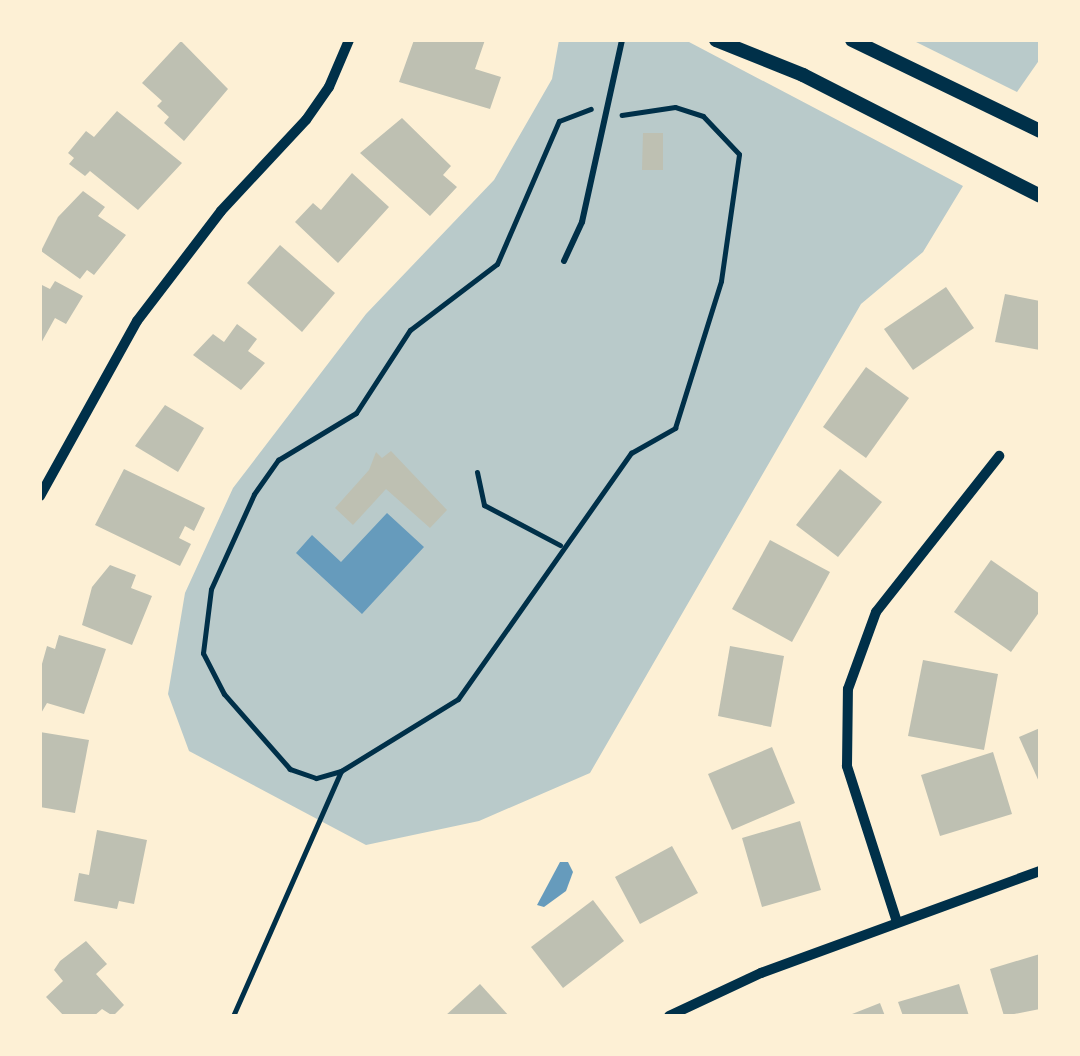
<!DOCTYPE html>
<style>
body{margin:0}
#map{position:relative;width:1080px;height:1056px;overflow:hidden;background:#fdf0d5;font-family:Manrope,sans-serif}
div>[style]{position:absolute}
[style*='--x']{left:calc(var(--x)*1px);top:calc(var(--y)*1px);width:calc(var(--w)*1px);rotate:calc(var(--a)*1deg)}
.green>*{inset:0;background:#b9caca}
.water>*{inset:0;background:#669bbc}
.building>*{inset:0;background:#bec0b2}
.path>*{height:5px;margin:-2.5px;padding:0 2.5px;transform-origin:2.5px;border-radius:2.5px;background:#003049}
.service>*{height:6px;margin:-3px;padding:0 3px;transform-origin:3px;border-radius:3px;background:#003049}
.minor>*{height:10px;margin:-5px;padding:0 5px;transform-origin:5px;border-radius:5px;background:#003049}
.tertiary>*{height:14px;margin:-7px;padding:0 7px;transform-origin:7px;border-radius:7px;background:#003049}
span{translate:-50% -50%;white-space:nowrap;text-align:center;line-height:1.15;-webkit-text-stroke:8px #fdf0d5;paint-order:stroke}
.frame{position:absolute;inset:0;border:42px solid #fdf0d5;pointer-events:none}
</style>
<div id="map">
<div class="green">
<div style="clip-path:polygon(559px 40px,689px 42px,963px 186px,923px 252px,861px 304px,590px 773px,479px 821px,366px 845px,189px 751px,168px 694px,185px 593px,233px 488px,366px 314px,494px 180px,552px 79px)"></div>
<div style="clip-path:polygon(912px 40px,1040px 40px,1040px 59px,1017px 92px)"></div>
</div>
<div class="water">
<div style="clip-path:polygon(387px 513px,424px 547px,362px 614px,296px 553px,312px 535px,341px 562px)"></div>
<div style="clip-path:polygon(560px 862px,568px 862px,573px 872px,566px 891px,544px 907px,537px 905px)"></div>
</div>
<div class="building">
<div style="clip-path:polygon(414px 40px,485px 40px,475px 69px,501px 77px,490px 109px,399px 82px)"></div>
<div style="clip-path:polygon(181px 41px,228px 89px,184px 141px,164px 123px,169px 117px,157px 106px,162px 101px,142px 83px)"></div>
<div style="clip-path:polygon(117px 111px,182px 163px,138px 210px,90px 171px,85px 176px,69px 164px,74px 158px,68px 153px,86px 131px,94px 137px)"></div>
<div style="clip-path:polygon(402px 118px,451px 166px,443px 175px,457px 187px,430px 216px,360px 153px)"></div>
<div style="clip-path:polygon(643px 133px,663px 133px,663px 170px,642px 170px)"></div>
<div style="clip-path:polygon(352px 173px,389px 207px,338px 263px,295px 222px,313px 203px,321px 210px)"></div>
<div style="clip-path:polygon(83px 191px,105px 207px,98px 216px,126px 235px,94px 275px,87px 270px,80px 279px,41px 251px,58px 217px)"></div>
<div style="clip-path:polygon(280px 245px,335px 293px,302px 332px,247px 283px)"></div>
<div style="clip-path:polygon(55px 281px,83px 296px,66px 324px,55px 318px,40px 345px,40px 284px,50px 289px)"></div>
<div style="clip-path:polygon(946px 287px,974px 328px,913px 370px,884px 329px)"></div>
<div style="clip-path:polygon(1005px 294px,1040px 301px,1040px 350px,995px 342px)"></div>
<div style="clip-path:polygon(237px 324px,257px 339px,248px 351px,265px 363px,241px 390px,193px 355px,213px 334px,224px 342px)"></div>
<div style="clip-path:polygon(866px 367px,909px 398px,866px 458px,823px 427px)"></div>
<div style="clip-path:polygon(165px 405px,204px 428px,178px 472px,135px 446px)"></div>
<div style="clip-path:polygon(391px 451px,447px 510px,430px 528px,386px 489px,353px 525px,335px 508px,369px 470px,376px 452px,382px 458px)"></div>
<div style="clip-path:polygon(124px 469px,205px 508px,194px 531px,185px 526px,179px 538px,191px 544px,180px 566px,95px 525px)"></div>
<div style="clip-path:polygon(840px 469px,882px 502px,838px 557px,796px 525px)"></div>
<div style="clip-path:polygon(770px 540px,830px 572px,792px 642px,732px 609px)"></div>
<div style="clip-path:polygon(991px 560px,1040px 594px,1040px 611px,1011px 652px,954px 612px)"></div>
<div style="clip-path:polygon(110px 565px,136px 575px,131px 588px,152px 596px,132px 645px,82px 625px,92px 587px)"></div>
<div style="clip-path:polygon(59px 635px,106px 649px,84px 714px,47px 703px,40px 715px,40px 671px,47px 646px,55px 649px)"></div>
<div style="clip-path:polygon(730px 646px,784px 656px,771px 727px,718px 716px)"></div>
<div style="clip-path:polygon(923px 660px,998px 674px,984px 750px,908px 736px)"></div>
<div style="clip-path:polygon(1040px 728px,1040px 784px,1019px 737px)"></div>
<div style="clip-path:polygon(40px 732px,89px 740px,75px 813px,40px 807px)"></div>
<div style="clip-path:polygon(772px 747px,795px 803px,732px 830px,708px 774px)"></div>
<div style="clip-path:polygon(993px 752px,1012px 814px,940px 836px,921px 775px)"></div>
<div style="clip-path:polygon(800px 821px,821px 890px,762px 907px,742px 838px)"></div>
<div style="clip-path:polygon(97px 830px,147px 840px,134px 904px,119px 901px,117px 909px,74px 901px,79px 873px,89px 875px)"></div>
<div style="clip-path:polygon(672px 846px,698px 893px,640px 924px,615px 877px)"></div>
<div style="clip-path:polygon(593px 900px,624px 941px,563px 988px,531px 947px)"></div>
<div style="clip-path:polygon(86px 941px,107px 964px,96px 974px,124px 1005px,113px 1016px,102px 1009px,94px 1016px,64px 1016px,46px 997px,63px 981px,54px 970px,60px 961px)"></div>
<div style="clip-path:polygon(1040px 954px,1040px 1009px,1004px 1016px,990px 969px)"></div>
<div style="clip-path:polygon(480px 984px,509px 1016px,445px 1016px)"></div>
<div style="clip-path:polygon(959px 984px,969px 1016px,903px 1016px,898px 1002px)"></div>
<div style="clip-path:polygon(880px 1003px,885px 1016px,847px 1016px)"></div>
</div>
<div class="path">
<div style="--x:477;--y:472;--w:34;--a:78"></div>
<div style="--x:484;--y:505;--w:86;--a:27.8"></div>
<div style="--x:341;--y:771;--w:26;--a:164"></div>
<div style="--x:316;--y:778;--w:28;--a:-161"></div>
<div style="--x:290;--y:769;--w:100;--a:-131.3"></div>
<div style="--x:224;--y:694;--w:46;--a:-117.1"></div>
<div style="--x:203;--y:653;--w:64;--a:-82.9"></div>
<div style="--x:211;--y:589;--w:104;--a:-65.6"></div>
<div style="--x:254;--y:494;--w:42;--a:-54.8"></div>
<div style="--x:278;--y:460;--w:91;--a:-31.1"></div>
<div style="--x:356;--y:413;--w:99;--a:-57"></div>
<div style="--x:410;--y:330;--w:109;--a:-37.2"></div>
<div style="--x:497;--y:264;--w:156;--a:-66.6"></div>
<div style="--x:559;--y:121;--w:34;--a:-21"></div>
<div style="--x:233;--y:1016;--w:268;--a:-66.2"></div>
<div style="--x:341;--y:771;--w:137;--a:-31.6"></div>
<div style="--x:458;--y:699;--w:301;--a:-54.9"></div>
<div style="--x:631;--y:453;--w:51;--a:-29.6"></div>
<div style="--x:675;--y:428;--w:154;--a:-72.6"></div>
<div style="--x:721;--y:281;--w:128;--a:-81.9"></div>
<div style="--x:739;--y:154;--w:52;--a:-133.5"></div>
<div style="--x:703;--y:116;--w:29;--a:-162"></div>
<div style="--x:675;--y:107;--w:54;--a:171.4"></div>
</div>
<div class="service">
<div style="--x:564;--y:261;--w:43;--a:-65.2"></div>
<div style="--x:582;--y:222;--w:186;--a:-77.6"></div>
</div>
<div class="minor">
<div style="--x:40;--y:496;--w:200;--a:-61"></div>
<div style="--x:137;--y:321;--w:138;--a:-52.6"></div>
<div style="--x:221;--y:211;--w:125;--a:-47"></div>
<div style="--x:306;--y:120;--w:40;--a:-55.1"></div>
<div style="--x:329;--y:87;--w:51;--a:-66.9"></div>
<div style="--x:897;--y:922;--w:164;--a:-107.8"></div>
<div style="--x:847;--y:766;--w:77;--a:-89.3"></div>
<div style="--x:848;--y:689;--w:82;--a:-70"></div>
<div style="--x:876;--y:612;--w:199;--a:-51.7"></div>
<div style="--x:669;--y:1016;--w:102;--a:-25.1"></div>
<div style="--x:761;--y:973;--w:297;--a:-20.1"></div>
</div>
<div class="tertiary">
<div style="--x:716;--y:40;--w:94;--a:21.9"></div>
<div style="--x:803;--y:75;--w:266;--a:27"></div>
<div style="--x:852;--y:40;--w:209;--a:25.8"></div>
</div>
<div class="frame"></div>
</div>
